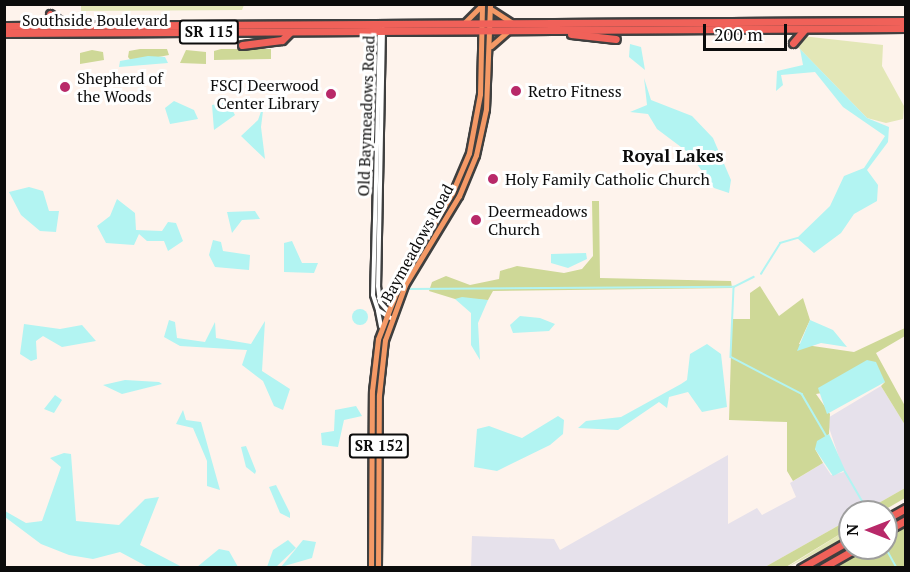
<!DOCTYPE html>
<style>
body{margin:0}
#map{position:relative;width:910px;height:572px;overflow:hidden;background:#fef3ec;font-family:"PT Serif",serif}
div>[style]{position:absolute}
[style*='--x']{left:calc(var(--x)*1px);top:calc(var(--y)*1px);width:calc(var(--w)*1px);rotate:calc(var(--a)*1deg)}
.industrial>*{inset:0;background:#e6e1eb}
.green>*{inset:0;background:#e3e7b7}
.forest>*{inset:0;background:#ced897}
.water>*{inset:0;background:#b2f4f2}
.round{border-radius:50%}
.stream>*{height:1.5px;margin:-0.75px;padding:0 0.75px;transform-origin:0.75px;border-radius:0.75px;background:#b2f4f2}
.roads{filter:drop-shadow(2px 0 #3f3f3f) drop-shadow(-2px 0 #3f3f3f) drop-shadow(0 2px #3f3f3f) drop-shadow(0 -2px #3f3f3f)}
.minor>*{height:4px;margin:-2px;padding:0 2px;transform-origin:2px;border-radius:2px;background:#fff}
.major>*{height:5px;margin:-2.5px;padding:0 2.5px;transform-origin:2.5px;border-radius:2.5px;background:#f49966}
.highway>*{height:7px;margin:-3.5px;padding:0 3.5px;transform-origin:3.5px;border-radius:3.5px;background:#f06159}
.dots>*{width:16px;height:16px;translate:-50% -50%;box-sizing:border-box;border:3px solid #fff;border-radius:50%}
span{translate:-50% -50%;white-space:nowrap;text-align:center;line-height:1.15;-webkit-text-stroke:6px #fff;paint-order:stroke}
.shield-label span{padding:2px 4px;background:#fff;border:2px solid;border-radius:4px;-webkit-text-stroke-width:0}
.shield-label{font-size:15px;color:#0c0c0c;font-weight:700}
.street-label{font-size:16px;color:#0c0c0c}
.poi-label{font-size:16px;color:#0c0c0c}
.left{translate:0 -50%;text-align:left}
.right{translate:-100% -50%;text-align:right}
.neighbourhood-label{font-size:18px;color:#0c0c0c;font-weight:700}
.frame{position:absolute;inset:0;border:6px solid #0c0c0c;pointer-events:none}
.north{position:absolute;left:838px;top:500px;width:60px;height:60px;box-sizing:border-box;background:#fff;border:2px solid #9e9e9e;border-radius:50%;rotate:270deg;font-size:16px;font-weight:700;line-height:24px;text-align:center;color:#0c0c0c}
.north::after{content:'';display:block;margin:auto;width:21px;height:27px;background:#b82969;clip-path:polygon(50% 0,100% 100%,50% 72%,0 100%)}
.scale{position:absolute;left:703px;top:24px;width:84px;height:27px;box-sizing:border-box;border:3px solid #0c0c0c;border-top:0;padding-left:8px;font-size:18px;line-height:21px;white-space:nowrap;color:#0c0c0c;-webkit-text-stroke:4px #fff;paint-order:stroke}
</style>
<div id="map">
<div class="industrial">
<div style="clip-path:polygon(881px 386px,905px 425px,905px 488px,863px 512px,850px 512px,850px 519px,765px 567px,471px 568px,472px 536px,554px 539px,560px 550px,728px 455px,728px 524px,757px 508px,762px 515px,796px 497px,790px 483px,823px 463px,831px 475px,844px 472px,826px 419px)"></div>
</div>
<div class="green">
<div style="clip-path:polygon(81px 5px,81px 4px,244px 5px,242px 10px,81px 11px)"></div>
<div style="clip-path:polygon(802px 36px,883px 45px,882px 66px,904px 106px,903px 119px,886px 123px,867px 118px,795px 44px)"></div>
<div style="clip-path:polygon(850px 528px,850px 536px,786px 568px)"></div>
</div>
<div class="forest">
<div style="clip-path:polygon(140px 49px,167px 49px,169px 55px,132px 62px,128px 57px,129px 51px)"></div>
<div style="clip-path:polygon(221px 49px,271px 49px,271px 59px,214px 60px,214px 51px)"></div>
<div style="clip-path:polygon(92px 50px,103px 52px,104px 60px,80px 64px,80px 53px)"></div>
<div style="clip-path:polygon(186px 50px,206px 52px,206px 64px,180px 63px)"></div>
<div style="clip-path:polygon(592px 201px,599px 201px,600px 278px,731px 281px,732px 288px,493px 291px,488px 300px,455px 299px,429px 291px,432px 282px,446px 276px,470px 285px,499px 279px,500px 271px,517px 266px,564px 273px,582px 269px,593px 256px)"></div>
<div style="clip-path:polygon(760px 286px,779px 316px,803px 298px,810px 320px,799px 344px,854px 352px,905px 328px,905px 336px,876px 353px,905px 406px,905px 425px,881px 386px,885px 382px,816px 394px,830px 414px,829px 434px,815px 449px,823px 463px,793px 481px,787px 471px,787px 422px,729px 420px,732px 319px,750px 319px,750px 293px)"></div>
<div style="clip-path:polygon(905px 488px,905px 498px,881px 512px,863px 512px)"></div>
<div style="clip-path:polygon(850px 519px,850px 528px,786px 567px,765px 567px)"></div>
<div style="clip-path:polygon(905px 528px,905px 567px,836px 567px,870px 548px,886px 548px,886px 539px)"></div>
</div>
<div class="water">
<div style="clip-path:polygon(630px 44px,641px 47px,645px 70px,629px 57px)"></div>
<div style="clip-path:polygon(800px 49px,867px 118px,889px 127px,888px 142px,867px 170px,878px 185px,877px 201px,854px 214px,841px 233px,814px 253px,797px 238px,830px 206px,844px 176px,864px 168px,885px 136px,843px 107px,815px 72px,781px 75px,783px 85px,776px 91px,777px 71px,803px 65px)"></div>
<div style="clip-path:polygon(148px 56px,165px 57px,168px 63px,119px 67px,120px 61px)"></div>
<div style="clip-path:polygon(644px 78px,651px 100px,692px 116px,713px 138px,731px 180px,729px 193px,714px 188px,689px 153px,657px 129px,648px 114px,630px 112px,647px 105px)"></div>
<div style="clip-path:polygon(174px 101px,194px 110px,198px 119px,170px 124px,165px 108px)"></div>
<div style="clip-path:polygon(228px 102px,235px 115px,214px 130px,212px 105px)"></div>
<div style="clip-path:polygon(264px 103px,261px 127px,265px 159px,241px 136px,258px 120px)"></div>
<div style="clip-path:polygon(29px 187px,43px 191px,49px 211px,59px 211px,56px 232px,40px 231px,21px 215px,9px 192px)"></div>
<div style="clip-path:polygon(117px 199px,135px 213px,136px 230px,162px 231px,168px 222px,176px 223px,183px 241px,168px 251px,164px 241px,147px 241px,139px 234px,134px 245px,106px 243px,97px 226px,110px 216px)"></div>
<div style="clip-path:polygon(255px 211px,260px 219px,242px 220px,232px 233px,227px 212px)"></div>
<div style="clip-path:polygon(213px 240px,221px 242px,223px 251px,250px 255px,249px 270px,215px 267px,209px 255px)"></div>
<div style="clip-path:polygon(292px 241px,302px 263px,318px 263px,314px 273px,284px 272px,284px 243px)"></div>
<div style="clip-path:polygon(586px 253px,587px 259px,568px 268px,551px 263px,551px 254px)"></div>
<div style="clip-path:polygon(462px 297px,488px 300px,478px 323px,480px 360px,471px 345px,471px 313px,455px 299px)"></div>
<div class="round" style="left:352px;top:309px;width:16px;height:16px"></div>
<div style="clip-path:polygon(520px 316px,540px 318px,555px 324px,549px 331px,513px 333px,510px 325px)"></div>
<div style="clip-path:polygon(169px 320px,175px 322px,177px 338px,205px 342px,215px 322px,216px 338px,251px 344px,265px 321px,262px 371px,290px 389px,283px 410px,274px 406px,263px 381px,242px 365px,247px 350px,180px 346px,164px 337px)"></div>
<div style="clip-path:polygon(810px 320px,833px 330px,847px 347px,821px 343px,797px 351px)"></div>
<div style="clip-path:polygon(24px 324px,60px 329px,82px 325px,96px 341px,62px 347px,43px 336px,36px 341px,37px 359px,31px 361px,20px 354px)"></div>
<div style="clip-path:polygon(707px 344px,721px 354px,727px 407px,702px 412px,688px 392px,669px 397px,667px 408px,659px 402px,618px 430px,578px 428px,586px 421px,621px 417px,681px 384px,687px 380px,690px 354px)"></div>
<div style="clip-path:polygon(867px 360px,876px 362px,885px 382px,827px 414px,818px 388px)"></div>
<div style="clip-path:polygon(125px 380px,159px 382px,162px 384px,122px 394px,103px 385px)"></div>
<div style="clip-path:polygon(55px 395px,62px 400px,54px 413px,44px 409px)"></div>
<div style="clip-path:polygon(356px 406px,362px 416px,344px 420px,338px 447px,322px 445px,321px 433px,334px 431px,335px 410px)"></div>
<div style="clip-path:polygon(183px 410px,186px 420px,201px 422px,220px 490px,207px 486px,207px 461px,193px 428px,176px 424px)"></div>
<div style="clip-path:polygon(558px 416px,564px 420px,563px 434px,550px 445px,497px 471px,474px 467px,477px 429px,489px 426px,522px 438px)"></div>
<div style="clip-path:polygon(829px 434px,845px 470px,833px 476px,815px 449px,817px 441px)"></div>
<div style="clip-path:polygon(246px 446px,256px 471px,255px 474px,246px 467px,241px 447px)"></div>
<div style="clip-path:polygon(64px 453px,71px 454px,76px 521px,119px 525px,145px 499px,159px 497px,140px 545px,182px 567px,148px 567px,120px 552px,93px 559px,69px 555px,41px 544px,5px 517px,5px 511px,26px 523px,42px 521px,61px 467px,50px 458px)"></div>
<div style="clip-path:polygon(276px 485px,290px 513px,290px 518px,280px 513px,269px 487px)"></div>
<div style="clip-path:polygon(288px 540px,296px 548px,276px 567px,267px 567px,273px 550px)"></div>
<div style="clip-path:polygon(303px 540px,316px 542px,312px 558px,281px 567px)"></div>
<div style="clip-path:polygon(219px 549px,229px 551px,238px 567px,197px 567px)"></div>
</div>
<div class="stream">
<div style="--x:761;--y:274;--w:36;--a:-58"></div>
<div style="--x:780;--y:243;--w:18;--a:-16"></div>
<div style="--x:734;--y:288;--w:69;--a:92.5"></div>
<div style="--x:731;--y:357;--w:80;--a:27.5"></div>
<div style="--x:802;--y:394;--w:48;--a:59.7"></div>
<div style="--x:410;--y:289;--w:324;--a:-0.4"></div>
<div style="--x:734;--y:287;--w:22;--a:-27"></div>
<div style="--x:845;--y:471;--w:39;--a:60"></div>
<div style="--x:867;--y:510;--w:2;--a:63"></div>
<div style="--x:886;--y:548;--w:23;--a:61"></div>
</div>
<div class="roads">
<div class="minor">
<div style="--x:380;--y:29;--w:266;--a:91.5"></div>
<div style="--x:373;--y:295;--w:16;--a:72"></div>
<div style="--x:378;--y:310;--w:15;--a:32"></div>
<div style="--x:383;--y:29;--w:257;--a:91.1"></div>
<div style="--x:378;--y:286;--w:16;--a:83"></div>
<div style="--x:380;--y:302;--w:13;--a:48"></div>
<div style="--x:378;--y:311;--w:16;--a:79"></div>
</div>
<div class="major">
<div style="--x:491;--y:9;--w:24;--a:33"></div>
<div style="--x:465;--y:22;--w:23;--a:-45"></div>
<div style="--x:491;--y:46;--w:23;--a:-41"></div>
<div style="--x:371;--y:568;--w:177;--a:-89.7"></div>
<div style="--x:372;--y:391;--w:52;--a:-83.4"></div>
<div style="--x:378;--y:339;--w:66;--a:-68.8"></div>
<div style="--x:402;--y:277;--w:98;--a:-59.2"></div>
<div style="--x:452;--y:193;--w:43;--a:-67"></div>
<div style="--x:469;--y:153;--w:60;--a:-79.4"></div>
<div style="--x:480;--y:94;--w:90;--a:-88.7"></div>
<div style="--x:378;--y:568;--w:173;--a:-89.7"></div>
<div style="--x:379;--y:395;--w:55;--a:-83.8"></div>
<div style="--x:385;--y:340;--w:59;--a:-70"></div>
<div style="--x:405;--y:285;--w:104;--a:-58.8"></div>
<div style="--x:459;--y:196;--w:44;--a:-67.5"></div>
<div style="--x:476;--y:155;--w:47;--a:-77.7"></div>
<div style="--x:486;--y:109;--w:105;--a:-87.8"></div>
</div>
<div class="highway">
<div style="--x:50;--y:14;--w:16;--a:35"></div>
<div style="--x:4;--y:26;--w:902;--a:-0.32"></div>
<div style="--x:4;--y:33;--w:902;--a:-0.32"></div>
<div style="--x:571;--y:34;--w:45;--a:6.3"></div>
<div style="--x:793;--y:43;--w:17;--a:-50"></div>
<div style="--x:242;--y:45;--w:40;--a:-7.1"></div>
<div style="--x:282;--y:40;--w:11;--a:-45"></div>
<div style="--x:886;--y:519;--w:23;--a:-29"></div>
<div style="--x:886;--y:531;--w:23;--a:-29"></div>
<div style="--x:801;--y:568;--w:56;--a:-29.7"></div>
<div style="--x:822;--y:568;--w:40;--a:-29.7"></div>
</div>
</div>
<div class="dots">
<div style="left:65px;top:87px;background:#b82969"></div>
<div style="left:516px;top:91px;background:#b82969"></div>
<div style="left:331px;top:94px;background:#b82969"></div>
<div style="left:493px;top:179px;background:#b82969"></div>
<div style="left:476px;top:220px;background:#b82969"></div>
</div>
<div class="shield-label">
<span style="left:209px;top:32px">SR 115</span>
<span style="left:379px;top:446px">SR 152</span>
</div>
<div class="street-label">
<span style="left:95px;top:20px">Southside Boulevard</span>
<span style="left:366px;top:116px;rotate:-88deg">Old Baymeadows Road</span>
<span style="left:417px;top:243px;rotate:-61deg">Baymeadows Road</span>
</div>
<div class="poi-label">
<span class="left" style="left:77px;top:87px">Shepherd of<br>the Woods</span>
<span class="right" style="left:319px;top:94px">FSCJ Deerwood<br>Center Library</span>
<span class="left" style="left:528px;top:91px">Retro Fitness</span>
<span class="left" style="left:505px;top:179px">Holy Family Catholic Church</span>
<span class="left" style="left:488px;top:220px">Deermeadows<br>Church</span>
</div>
<div class="neighbourhood-label">
<span style="left:673px;top:155px">Royal Lakes</span>
</div>
<div class="frame"></div>
<div class="north">N</div>
<div class="scale">200 m</div>
</div>
